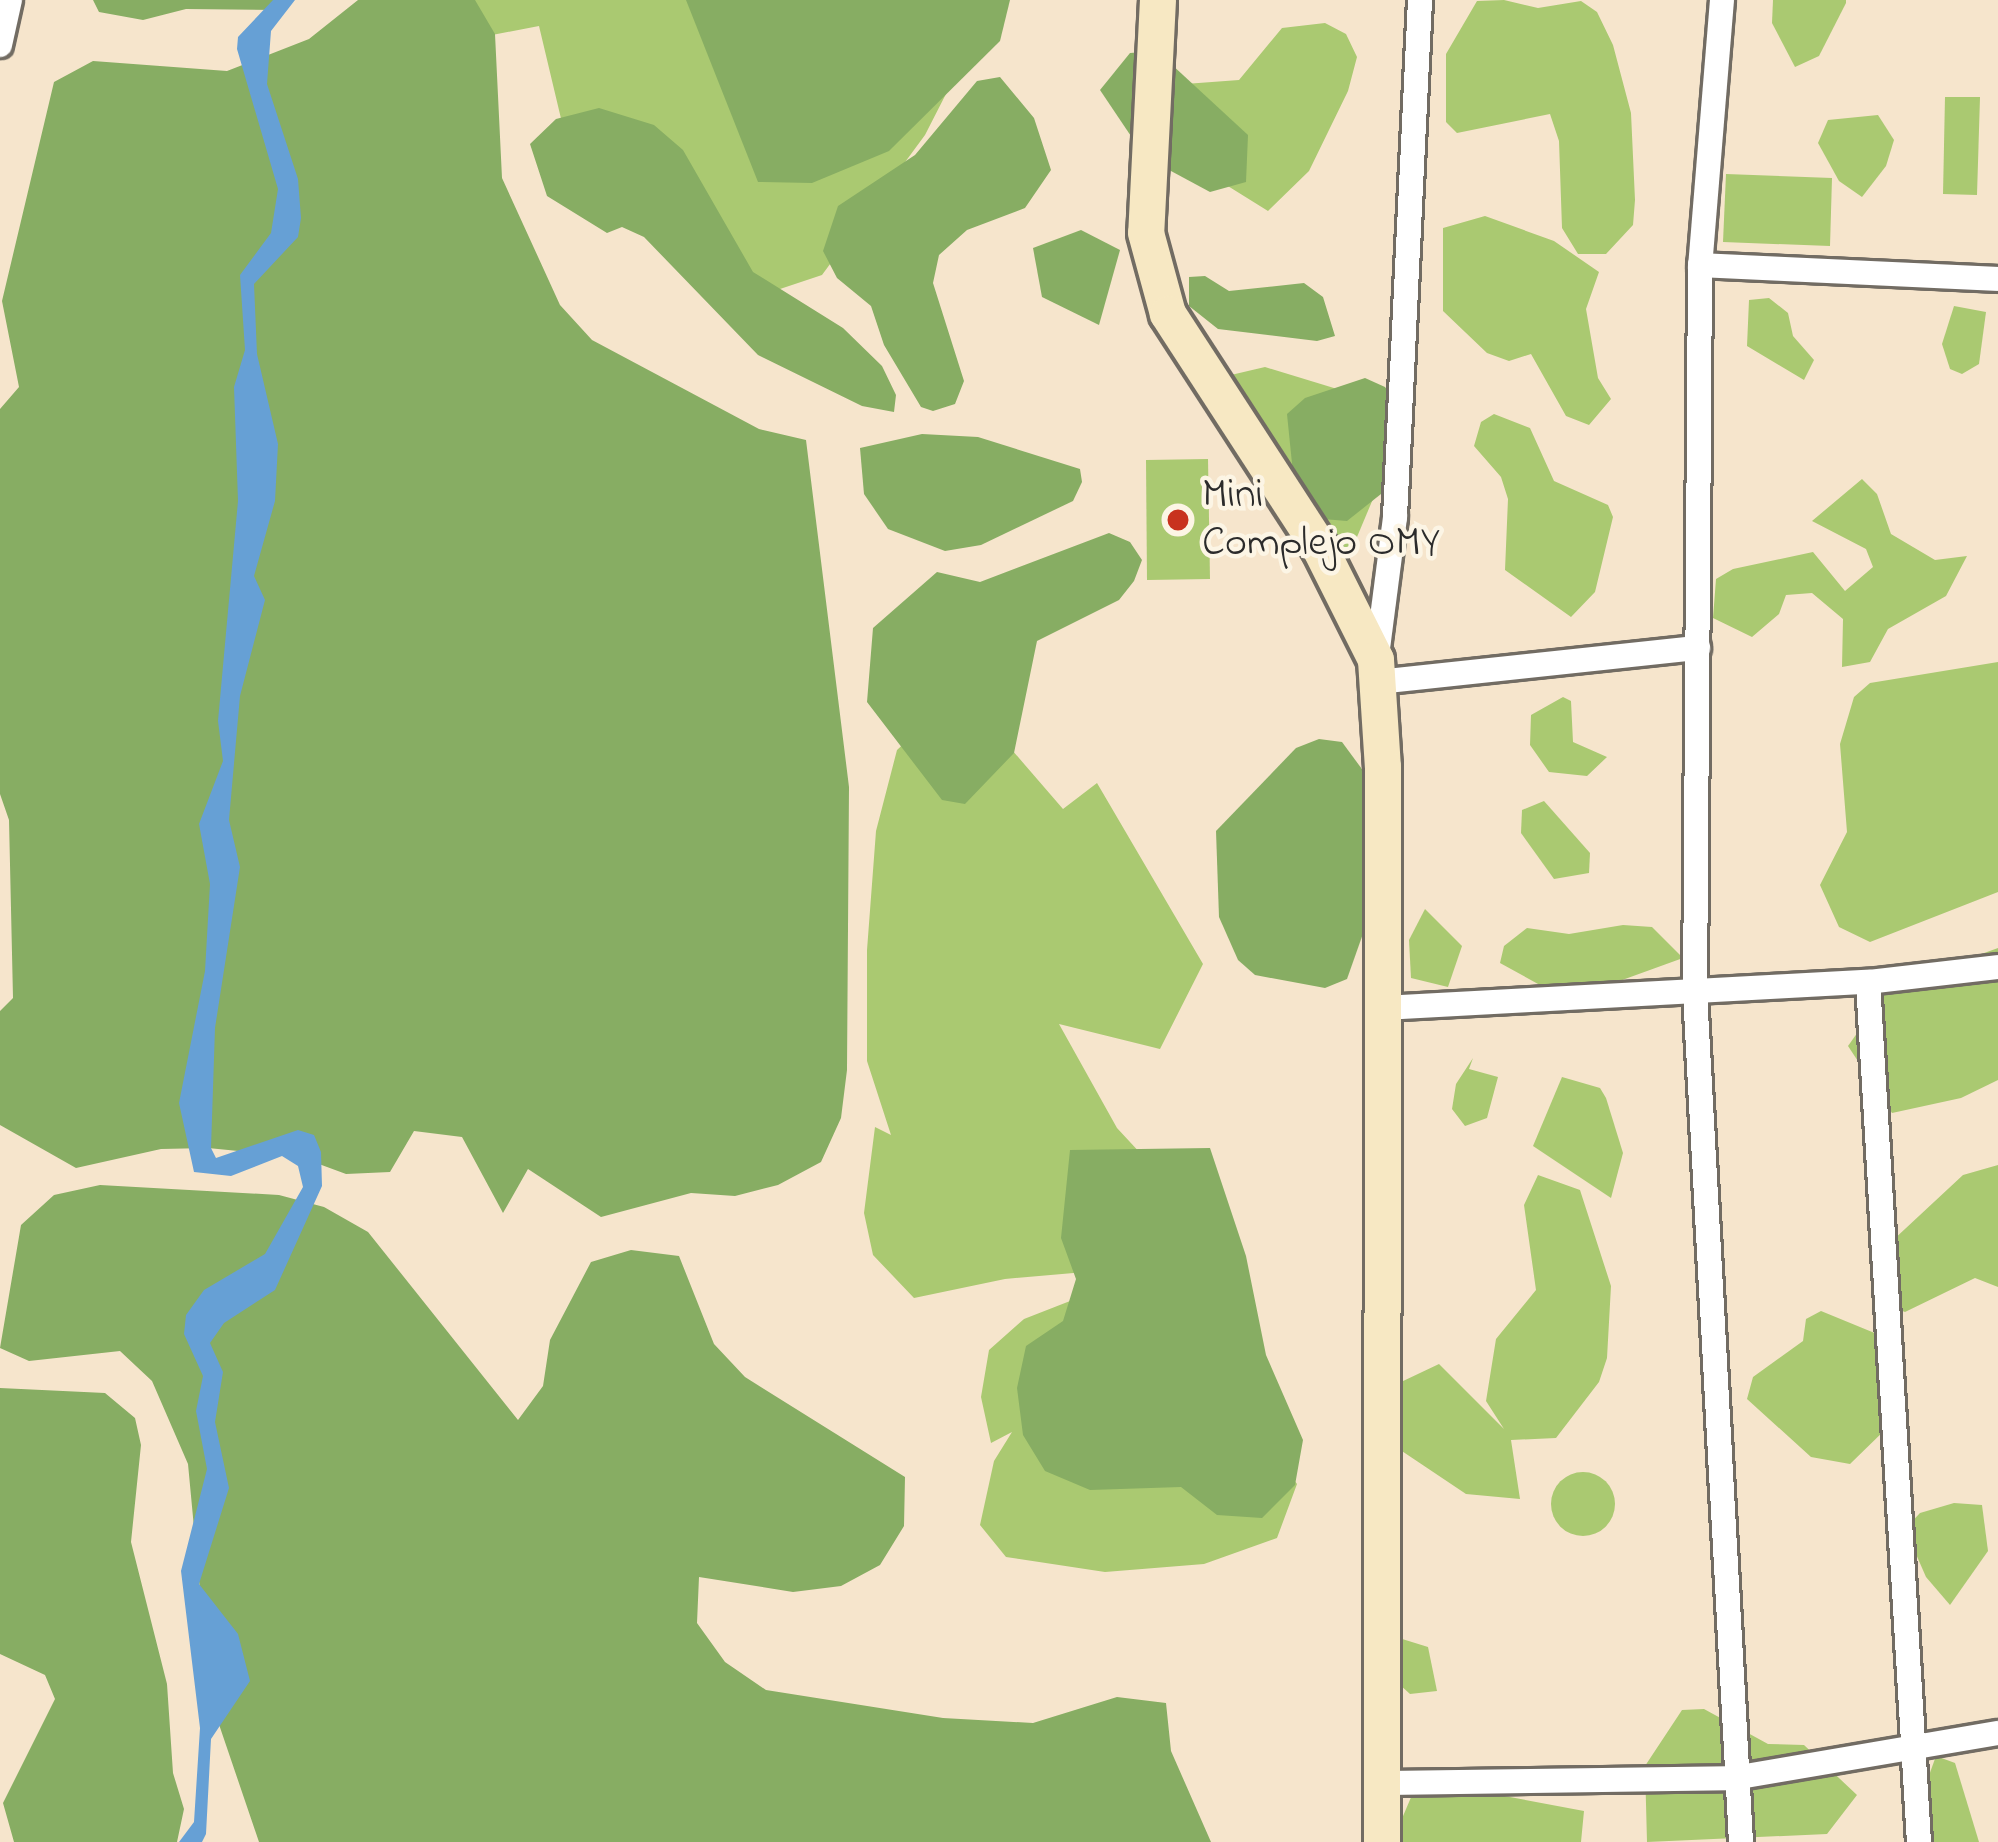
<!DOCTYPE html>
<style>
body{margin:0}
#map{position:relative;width:1998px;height:1842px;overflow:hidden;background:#f6e5cc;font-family:"Indie Flower",sans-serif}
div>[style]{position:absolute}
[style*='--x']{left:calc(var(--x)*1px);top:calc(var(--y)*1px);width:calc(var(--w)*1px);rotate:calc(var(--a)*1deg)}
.green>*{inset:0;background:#aac971}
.round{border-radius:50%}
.forest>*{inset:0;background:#87ad63}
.water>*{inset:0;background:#66a0d5}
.roads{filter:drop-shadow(3px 0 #726c63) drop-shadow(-3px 0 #726c63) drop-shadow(0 3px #726c63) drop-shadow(0 -3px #726c63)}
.street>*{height:24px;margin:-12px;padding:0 12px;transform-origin:12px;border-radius:12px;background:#fff}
.secondary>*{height:36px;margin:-18px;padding:0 18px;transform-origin:18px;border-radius:18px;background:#f7e8c3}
.dots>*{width:33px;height:33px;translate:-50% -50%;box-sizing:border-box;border:6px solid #fcf5e5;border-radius:50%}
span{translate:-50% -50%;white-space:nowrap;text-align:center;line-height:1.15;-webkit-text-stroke:9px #fcf5e5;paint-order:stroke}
.poi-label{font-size:42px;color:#2b2b2b}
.left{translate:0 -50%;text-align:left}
</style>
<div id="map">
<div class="green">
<div style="clip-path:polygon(422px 0,994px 0,925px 135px,822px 275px,717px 310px,568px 148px,539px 26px,451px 43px)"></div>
<div style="clip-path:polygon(1504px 0,1538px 8px,1581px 1px,1597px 12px,1613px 45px,1631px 113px,1635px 200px,1633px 225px,1606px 254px,1578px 254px,1562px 228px,1559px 141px,1550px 114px,1457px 133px,1446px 122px,1446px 54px,1477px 1px)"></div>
<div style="clip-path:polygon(1773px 0,1846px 0,1846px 3px,1819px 56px,1795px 67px,1772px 23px)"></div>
<div style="clip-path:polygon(1325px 23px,1346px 34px,1357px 57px,1348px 91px,1309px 171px,1268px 211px,1215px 178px,1185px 84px,1239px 80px,1282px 28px)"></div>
<div style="clip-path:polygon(1945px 97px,1980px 97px,1977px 195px,1943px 194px)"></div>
<div style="clip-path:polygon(1878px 115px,1894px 140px,1886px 166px,1862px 197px,1839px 181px,1818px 143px,1828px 120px)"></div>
<div style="clip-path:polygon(1726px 174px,1832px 178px,1830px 246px,1723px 242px)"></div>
<div style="clip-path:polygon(1485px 216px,1554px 241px,1599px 272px,1586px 309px,1598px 378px,1611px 399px,1589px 425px,1566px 416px,1531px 354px,1509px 361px,1487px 353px,1443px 311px,1443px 228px)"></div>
<div style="clip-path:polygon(1769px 298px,1788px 313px,1793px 336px,1814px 360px,1804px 380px,1747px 346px,1749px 300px)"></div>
<div style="clip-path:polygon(1954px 306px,1986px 312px,1979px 364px,1962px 374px,1950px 369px,1942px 344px)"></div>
<div style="clip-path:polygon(1265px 367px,1347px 392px,1378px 487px,1349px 556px,1271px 497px,1244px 465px,1201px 382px)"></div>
<div style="clip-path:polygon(1494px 414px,1530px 428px,1554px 481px,1608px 505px,1613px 517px,1595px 592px,1571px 617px,1505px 570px,1508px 499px,1501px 477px,1474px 446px,1481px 422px)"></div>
<div style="clip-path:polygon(1208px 459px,1210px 579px,1147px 580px,1146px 460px)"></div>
<div style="clip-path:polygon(1862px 479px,1877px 494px,1891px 534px,1935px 560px,1967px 556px,1946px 596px,1888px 629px,1870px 662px,1842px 667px,1843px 619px,1812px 593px,1786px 595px,1779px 614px,1752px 637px,1713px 618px,1716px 579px,1733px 569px,1813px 552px,1845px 591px,1873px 567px,1866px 549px,1812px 521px)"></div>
<div style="clip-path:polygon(1998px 662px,1998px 892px,1870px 942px,1839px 927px,1820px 885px,1847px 832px,1840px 744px,1854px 697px,1870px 683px)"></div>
<div style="clip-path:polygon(956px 696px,974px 706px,1063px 809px,1097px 783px,1203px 964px,1160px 1049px,1059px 1024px,1117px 1128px,1206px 1224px,1131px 1268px,1005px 1279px,914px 1298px,873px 1255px,864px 1213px,875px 1127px,891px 1135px,867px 1061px,867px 950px,876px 831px,897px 750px)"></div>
<div style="clip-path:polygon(1563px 697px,1571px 701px,1573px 742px,1607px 757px,1587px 776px,1549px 772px,1530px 745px,1531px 715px)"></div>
<div style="clip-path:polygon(1544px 801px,1590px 853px,1589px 873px,1554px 879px,1521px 833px,1522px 810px)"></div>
<div style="clip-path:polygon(1425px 909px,1462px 946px,1448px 987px,1411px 978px,1409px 940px)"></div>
<div style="clip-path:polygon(1623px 925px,1652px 927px,1683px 958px,1567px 1000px,1500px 963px,1504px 946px,1527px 928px,1569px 934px)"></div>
<div style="clip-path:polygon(1998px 948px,1998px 1080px,1961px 1098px,1892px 1113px,1848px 1046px,1890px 987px)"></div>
<div style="clip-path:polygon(1473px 1058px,1469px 1069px,1498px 1077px,1487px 1118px,1465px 1126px,1452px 1109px,1456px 1084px)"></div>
<div style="clip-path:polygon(1562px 1077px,1600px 1088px,1606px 1098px,1623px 1153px,1611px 1198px,1533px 1146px)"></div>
<div style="clip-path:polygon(1998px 1165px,1998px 1287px,1975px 1278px,1905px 1312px,1875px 1300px,1891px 1242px,1963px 1175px)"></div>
<div style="clip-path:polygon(1538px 1175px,1580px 1190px,1611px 1286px,1607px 1358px,1599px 1382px,1556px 1438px,1511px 1440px,1520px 1499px,1466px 1494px,1369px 1429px,1393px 1373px,1401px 1382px,1439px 1364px,1504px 1429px,1486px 1401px,1496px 1339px,1536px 1290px,1524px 1205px)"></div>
<div style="clip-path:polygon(1088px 1294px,1245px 1412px,1297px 1484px,1277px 1538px,1204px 1564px,1105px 1572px,1006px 1557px,980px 1525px,994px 1461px,1012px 1432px,991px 1443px,981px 1397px,989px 1350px,1024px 1319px)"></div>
<div style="clip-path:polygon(1821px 1311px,1877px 1334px,1889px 1426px,1850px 1464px,1811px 1457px,1747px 1399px,1753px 1377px,1803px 1341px,1806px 1319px)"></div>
<div class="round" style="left:1551px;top:1472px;width:64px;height:64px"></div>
<div style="clip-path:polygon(1954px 1503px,1982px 1505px,1988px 1551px,1950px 1605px,1926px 1577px,1905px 1529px,1920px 1513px)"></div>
<div style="clip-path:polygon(1399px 1638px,1428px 1647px,1437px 1691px,1410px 1694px,1399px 1684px)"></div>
<div style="clip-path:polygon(1704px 1709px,1768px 1744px,1804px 1745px,1857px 1795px,1827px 1834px,1647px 1842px,1645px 1766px,1682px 1710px)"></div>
<div style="clip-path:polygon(1936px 1756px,1955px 1763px,1979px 1842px,1905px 1842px)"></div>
<div style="clip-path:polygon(1450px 1772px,1483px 1792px,1584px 1811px,1581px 1842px,1392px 1842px,1412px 1795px,1424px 1789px,1401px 1796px)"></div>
</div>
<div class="forest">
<div style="clip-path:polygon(93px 0,288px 0,275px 10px,186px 9px,143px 20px,99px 12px)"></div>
<div style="clip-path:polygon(358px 0,475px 0,495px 34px,502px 178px,560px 305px,592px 340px,759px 429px,806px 440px,849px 787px,847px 1070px,841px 1118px,821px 1162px,778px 1185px,735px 1196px,691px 1193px,601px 1217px,528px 1169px,503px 1213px,462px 1137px,414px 1131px,390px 1172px,346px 1174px,300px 1157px,208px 1148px,161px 1149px,76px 1168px,0 1125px,0 1011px,13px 998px,9px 820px,0 794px,0 409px,19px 387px,2px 301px,54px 82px,93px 61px,227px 71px,309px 39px)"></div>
<div style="clip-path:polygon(686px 0,1010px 0,1000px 41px,889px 151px,812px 183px,758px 182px)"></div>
<div style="clip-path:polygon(1157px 51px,1248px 135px,1246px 182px,1210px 192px,1145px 157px,1100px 90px,1130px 53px)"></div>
<div style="clip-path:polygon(1000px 77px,1034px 118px,1051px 170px,1025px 208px,967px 230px,939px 255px,933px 283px,964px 381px,955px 404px,933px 411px,921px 407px,884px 345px,871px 306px,837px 278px,823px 251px,838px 206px,915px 155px,977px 81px)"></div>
<div style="clip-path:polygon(599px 108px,654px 125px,683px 150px,753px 272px,843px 328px,882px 366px,896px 395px,894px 412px,862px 406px,758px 355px,644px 237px,622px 227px,607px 233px,547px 196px,530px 144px,556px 119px)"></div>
<div style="clip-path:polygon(1081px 230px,1120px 250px,1099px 325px,1042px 297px,1033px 248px)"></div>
<div style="clip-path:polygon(1205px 276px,1229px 291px,1304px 283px,1323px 297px,1335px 336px,1317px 341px,1218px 329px,1189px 306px,1189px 277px)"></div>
<div style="clip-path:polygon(1365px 378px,1385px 387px,1398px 404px,1381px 494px,1347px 521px,1323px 519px,1303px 506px,1294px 483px,1287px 414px,1305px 398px)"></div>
<div style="clip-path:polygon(922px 434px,978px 437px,1080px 469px,1082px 482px,1073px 501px,981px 545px,945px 551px,888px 529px,864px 494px,860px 448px)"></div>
<div style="clip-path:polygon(1109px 533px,1130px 542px,1142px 560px,1134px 581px,1119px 600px,1037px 641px,1014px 753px,965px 804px,942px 800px,867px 702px,873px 628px,937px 572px,980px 582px)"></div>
<div style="clip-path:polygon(1319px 739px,1342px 742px,1370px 780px,1377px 894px,1347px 979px,1325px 988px,1255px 975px,1238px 960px,1219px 917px,1216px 831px,1296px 748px)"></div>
<div style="clip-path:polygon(1210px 1148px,1246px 1256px,1266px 1355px,1303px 1440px,1295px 1485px,1262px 1518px,1217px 1515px,1181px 1487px,1090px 1490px,1045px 1471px,1023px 1435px,1017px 1388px,1026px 1346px,1063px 1321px,1076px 1279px,1061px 1238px,1070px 1150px)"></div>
<div style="clip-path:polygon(100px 1185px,279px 1195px,324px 1207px,368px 1232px,518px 1420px,543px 1386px,550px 1340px,591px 1262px,631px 1250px,679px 1256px,714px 1344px,745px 1377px,905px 1477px,904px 1526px,880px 1565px,841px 1586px,793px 1592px,699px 1577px,697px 1623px,725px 1662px,766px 1690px,943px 1718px,1033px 1723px,1117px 1697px,1166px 1703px,1171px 1751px,1211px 1842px,259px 1842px,210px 1698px,188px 1464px,152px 1381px,120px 1351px,29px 1361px,0 1348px,21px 1225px,54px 1195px)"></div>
<div style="clip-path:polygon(0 1388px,105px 1393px,135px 1418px,141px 1445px,131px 1542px,167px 1684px,173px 1773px,184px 1809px,177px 1842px,14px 1842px,3px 1803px,55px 1699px,45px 1675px,0 1654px)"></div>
</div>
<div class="water">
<div style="clip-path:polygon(273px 0,295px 0,271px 31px,267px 84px,298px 179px,301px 218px,298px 237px,254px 284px,257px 354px,278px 444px,275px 501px,254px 576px,265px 600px,240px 696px,229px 820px,240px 867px,215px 1028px,211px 1148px,216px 1158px,298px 1130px,314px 1135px,321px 1152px,322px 1186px,275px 1290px,224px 1323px,210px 1343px,223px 1372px,215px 1422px,229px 1488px,199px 1584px,238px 1634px,250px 1681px,211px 1739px,206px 1834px,202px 1842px,179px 1842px,194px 1822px,200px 1728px,181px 1571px,207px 1469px,196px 1411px,203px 1376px,184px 1334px,186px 1315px,204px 1290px,265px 1254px,303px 1187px,298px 1166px,282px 1156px,231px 1176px,194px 1172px,179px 1103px,205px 971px,210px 884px,199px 824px,223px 761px,218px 721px,238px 501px,234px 387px,245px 350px,240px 275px,271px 233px,278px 189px,237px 49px,238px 37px)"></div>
</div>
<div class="roads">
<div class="street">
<div style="--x:1722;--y:0;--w:266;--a:94.7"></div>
<div style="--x:1700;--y:265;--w:728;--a:90.39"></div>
<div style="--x:1695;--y:993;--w:850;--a:86.9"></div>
<div style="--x:0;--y:45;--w:46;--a:-77.5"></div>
<div style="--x:1700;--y:265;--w:298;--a:2.7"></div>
<div style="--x:1377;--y:656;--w:140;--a:-82.6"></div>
<div style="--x:1395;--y:517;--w:518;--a:-87.23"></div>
<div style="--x:1378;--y:682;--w:322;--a:-6.1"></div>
<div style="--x:1868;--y:982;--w:862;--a:86.61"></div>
<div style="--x:1381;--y:1008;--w:488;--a:-3.1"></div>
<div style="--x:1868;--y:982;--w:131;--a:-6.6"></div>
<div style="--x:1381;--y:1783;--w:353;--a:-0.8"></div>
<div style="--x:1734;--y:1778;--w:268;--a:-9.7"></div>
</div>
<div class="secondary">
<div style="--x:1158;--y:0;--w:233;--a:92.9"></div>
<div style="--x:1146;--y:233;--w:84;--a:74.8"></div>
<div style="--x:1168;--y:314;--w:279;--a:57"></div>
<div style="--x:1320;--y:548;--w:125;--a:63.4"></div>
<div style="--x:1376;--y:660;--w:107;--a:86.3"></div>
<div style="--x:1383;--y:767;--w:1075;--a:90.05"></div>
</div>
</div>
<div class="dots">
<div style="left:1178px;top:520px;background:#c8321e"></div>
</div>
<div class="poi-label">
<span class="left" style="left:1202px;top:520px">Mini<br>Complejo OMY</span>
</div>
</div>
